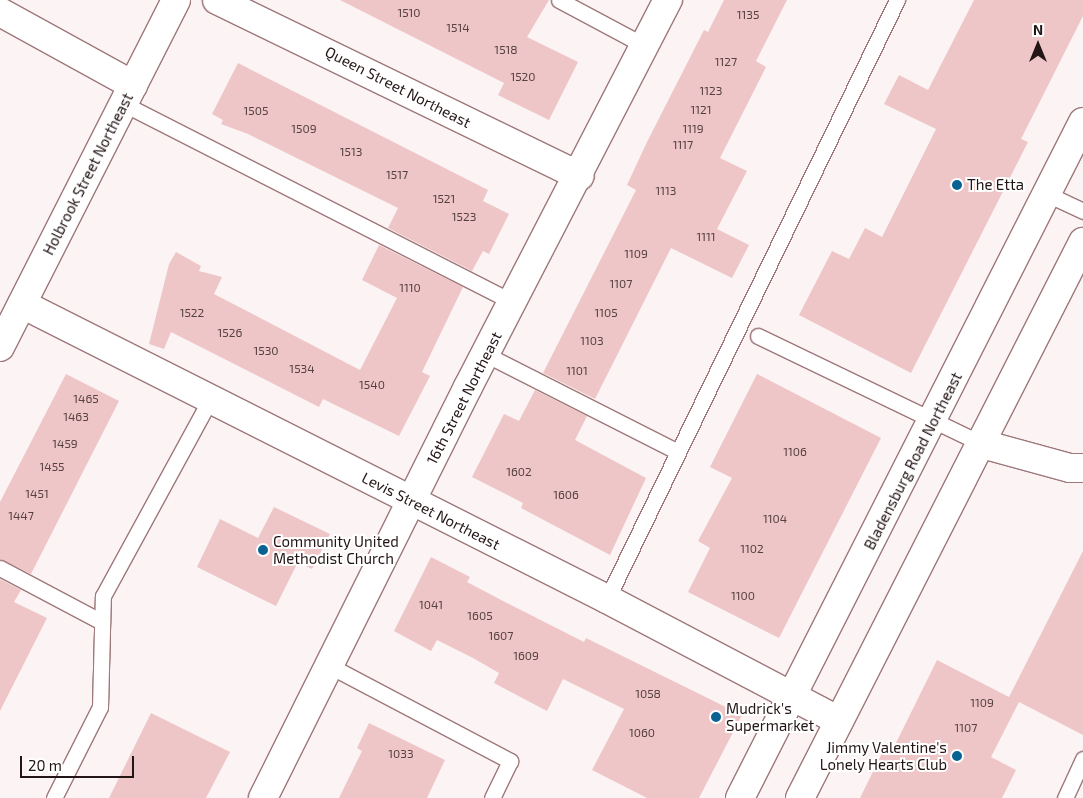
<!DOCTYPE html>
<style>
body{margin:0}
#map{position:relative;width:1083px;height:798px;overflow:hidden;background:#fcf3f4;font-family:"Exo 2",sans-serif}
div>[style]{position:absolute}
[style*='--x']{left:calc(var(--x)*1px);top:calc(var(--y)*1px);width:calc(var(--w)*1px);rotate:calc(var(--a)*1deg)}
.building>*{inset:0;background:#efc6c7}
.roads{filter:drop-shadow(1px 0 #9e787a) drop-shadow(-1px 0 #9e787a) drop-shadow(0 1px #9e787a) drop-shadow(0 -1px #9e787a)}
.service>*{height:15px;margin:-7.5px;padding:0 7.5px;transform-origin:7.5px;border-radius:7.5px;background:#fff}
.minor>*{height:28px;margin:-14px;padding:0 14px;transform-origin:14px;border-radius:14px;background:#fff}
.primary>*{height:28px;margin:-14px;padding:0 14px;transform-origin:14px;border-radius:14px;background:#fff}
.dots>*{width:14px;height:14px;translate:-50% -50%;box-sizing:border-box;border:2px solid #fff;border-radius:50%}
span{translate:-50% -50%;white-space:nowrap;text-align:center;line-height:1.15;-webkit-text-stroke:4px #fff;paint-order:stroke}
.number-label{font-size:12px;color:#564142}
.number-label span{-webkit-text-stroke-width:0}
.street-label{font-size:15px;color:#231515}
.poi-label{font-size:15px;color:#231515}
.left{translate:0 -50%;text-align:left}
.right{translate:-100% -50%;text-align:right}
.north{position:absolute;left:1013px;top:20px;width:50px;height:50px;-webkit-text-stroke:4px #fff;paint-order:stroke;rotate:0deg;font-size:14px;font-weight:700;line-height:20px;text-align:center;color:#231515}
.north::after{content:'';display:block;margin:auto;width:18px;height:22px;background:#231515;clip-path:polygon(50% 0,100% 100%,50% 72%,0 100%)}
.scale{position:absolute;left:20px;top:756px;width:114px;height:22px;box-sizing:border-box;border:2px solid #231515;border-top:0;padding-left:6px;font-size:15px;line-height:18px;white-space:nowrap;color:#231515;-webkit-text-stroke:4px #fff;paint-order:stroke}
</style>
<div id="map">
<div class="building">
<div style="clip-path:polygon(340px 0,549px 0,527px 37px,578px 62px,549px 120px,498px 95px,504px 83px)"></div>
<div style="clip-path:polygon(724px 0,787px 0,756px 61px,766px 67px,720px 158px,747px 171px,717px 229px,749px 245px,732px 278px,671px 248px,595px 399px,543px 373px,636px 190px,627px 185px,647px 142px,704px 30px,708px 32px)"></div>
<div style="clip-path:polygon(974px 0,1083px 0,1083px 16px,1021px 139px,1028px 142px,911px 373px,799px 315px,832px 251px,849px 259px,865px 228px,882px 237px,936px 129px,884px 104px,899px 75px,928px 90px)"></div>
<div style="clip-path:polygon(238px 63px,488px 190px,483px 201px,509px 214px,489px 254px,483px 251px,472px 271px,388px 228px,398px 208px,248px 134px,221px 124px,223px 120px,212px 114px)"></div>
<div style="clip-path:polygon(379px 245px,463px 287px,422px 372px,430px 376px,399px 436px,323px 399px,319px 407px,171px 332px,164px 349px,149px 344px,169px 264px,176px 252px,201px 266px,199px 271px,222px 277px,214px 294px,360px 370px,397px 298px,362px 280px)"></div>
<div style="clip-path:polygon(66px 374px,119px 401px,31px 574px,0 559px,0 502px)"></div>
<div style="clip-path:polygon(757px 374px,881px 438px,779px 638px,688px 592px,710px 548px,698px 541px,732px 478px,710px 467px)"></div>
<div style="clip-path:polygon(535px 390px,587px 416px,575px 440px,646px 478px,610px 555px,521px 508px,523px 503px,472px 477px,504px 414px,519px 421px)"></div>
<div style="clip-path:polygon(274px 507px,330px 534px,312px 569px,298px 562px,276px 606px,197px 567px,220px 519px,258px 538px)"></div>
<div style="clip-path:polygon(1083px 551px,1083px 735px,1019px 702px,991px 757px,1016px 770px,1002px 798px,860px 798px,887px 743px,894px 747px,937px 660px,1009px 697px)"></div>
<div style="clip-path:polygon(431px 557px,470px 577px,467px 582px,503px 601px,584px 642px,586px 638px,742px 715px,699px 798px,647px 798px,592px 770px,624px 709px,563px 679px,547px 711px,494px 683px,499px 673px,473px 658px,437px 640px,431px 651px,394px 631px)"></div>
<div style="clip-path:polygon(0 579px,21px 590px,14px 602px,47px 618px,0 711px)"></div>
<div style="clip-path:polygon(151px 713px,230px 752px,206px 798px,109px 798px)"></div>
<div style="clip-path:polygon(369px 723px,445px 760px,427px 798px,339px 798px,362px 751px,357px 748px)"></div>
</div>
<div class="roads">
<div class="service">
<div style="--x:559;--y:0;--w:98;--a:28.1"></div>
<div style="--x:124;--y:104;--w:436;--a:27"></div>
<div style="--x:1047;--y:194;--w:40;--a:25"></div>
<div style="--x:758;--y:336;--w:249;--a:25.7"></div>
<div style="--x:485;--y:354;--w:216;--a:26.9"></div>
<div style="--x:0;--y:568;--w:115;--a:27.9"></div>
<div style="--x:607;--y:599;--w:666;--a:-64.17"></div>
<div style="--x:330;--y:666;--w:204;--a:27.8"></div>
<div style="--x:510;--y:761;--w:41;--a:115.9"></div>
<div style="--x:54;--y:798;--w:102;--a:-63.2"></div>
<div style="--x:100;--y:707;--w:111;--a:-88.5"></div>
<div style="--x:103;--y:596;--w:223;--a:-61.4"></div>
<div style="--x:1065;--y:798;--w:43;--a:-65.2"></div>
</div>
<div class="minor">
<div style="--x:217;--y:0;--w:403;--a:25.9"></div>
<div style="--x:0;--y:12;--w:152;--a:28.8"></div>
<div style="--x:22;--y:304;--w:655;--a:26.76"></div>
<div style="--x:607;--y:599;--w:262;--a:27.7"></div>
<div style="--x:0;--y:347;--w:389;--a:-63.1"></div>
<div style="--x:982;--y:444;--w:91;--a:15.3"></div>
<div style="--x:1070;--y:468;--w:13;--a:0"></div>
<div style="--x:263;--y:798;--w:459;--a:-63.5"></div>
<div style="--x:468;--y:387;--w:436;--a:-62.7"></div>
</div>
<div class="primary">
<div style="--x:740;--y:798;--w:758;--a:-63.1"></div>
<div style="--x:800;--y:798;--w:624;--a:-63.02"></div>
</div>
</div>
<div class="dots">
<div style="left:957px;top:185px;background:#096292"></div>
<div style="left:263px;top:550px;background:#096292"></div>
<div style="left:716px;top:717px;background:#096292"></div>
<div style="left:957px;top:756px;background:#096292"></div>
</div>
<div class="number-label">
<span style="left:409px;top:13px">1510</span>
<span style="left:748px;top:15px">1135</span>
<span style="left:458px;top:28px">1514</span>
<span style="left:506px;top:50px">1518</span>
<span style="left:726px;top:62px">1127</span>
<span style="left:523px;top:77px">1520</span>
<span style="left:711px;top:91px">1123</span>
<span style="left:701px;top:110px">1121</span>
<span style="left:256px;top:111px">1505</span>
<span style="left:304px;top:129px">1509</span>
<span style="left:693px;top:129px">1119</span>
<span style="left:683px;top:145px">1117</span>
<span style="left:351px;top:152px">1513</span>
<span style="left:397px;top:175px">1517</span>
<span style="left:666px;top:191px">1113</span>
<span style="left:444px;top:199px">1521</span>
<span style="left:464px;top:217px">1523</span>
<span style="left:706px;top:237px">1111</span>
<span style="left:636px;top:254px">1109</span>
<span style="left:621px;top:284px">1107</span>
<span style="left:410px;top:288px">1110</span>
<span style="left:192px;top:313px">1522</span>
<span style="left:606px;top:313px">1105</span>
<span style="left:230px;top:333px">1526</span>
<span style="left:592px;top:341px">1103</span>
<span style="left:266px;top:351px">1530</span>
<span style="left:302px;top:369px">1534</span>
<span style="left:577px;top:371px">1101</span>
<span style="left:372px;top:385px">1540</span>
<span style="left:86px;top:399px">1465</span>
<span style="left:76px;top:417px">1463</span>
<span style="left:65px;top:444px">1459</span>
<span style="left:795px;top:452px">1106</span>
<span style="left:52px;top:467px">1455</span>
<span style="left:519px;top:472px">1602</span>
<span style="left:37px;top:494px">1451</span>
<span style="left:566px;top:495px">1606</span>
<span style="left:21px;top:516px">1447</span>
<span style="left:775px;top:519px">1104</span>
<span style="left:752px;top:549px">1102</span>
<span style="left:743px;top:596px">1100</span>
<span style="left:431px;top:605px">1041</span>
<span style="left:480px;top:616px">1605</span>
<span style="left:501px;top:636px">1607</span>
<span style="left:526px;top:656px">1609</span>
<span style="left:648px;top:694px">1058</span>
<span style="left:982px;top:703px">1109</span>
<span style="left:966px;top:728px">1107</span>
<span style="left:642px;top:733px">1060</span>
<span style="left:401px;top:754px">1033</span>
</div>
<div class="street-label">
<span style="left:398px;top:87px;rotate:27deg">Queen Street Northeast</span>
<span style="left:88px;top:174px;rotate:-63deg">Holbrook Street Northeast</span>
<span style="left:464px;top:398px;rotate:-63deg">16th Street Northeast</span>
<span style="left:913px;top:461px;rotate:-63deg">Bladensburg Road Northeast</span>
<span style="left:431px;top:511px;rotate:27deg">Levis Street Northeast</span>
</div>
<div class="poi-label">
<span class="left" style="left:967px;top:185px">The Etta</span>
<span class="left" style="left:273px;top:550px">Community United<br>Methodist Church</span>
<span class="left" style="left:726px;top:717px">Mudrick's<br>Supermarket</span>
<span class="right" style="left:947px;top:756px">Jimmy Valentine's<br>Lonely Hearts Club</span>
</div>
<div class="north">N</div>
<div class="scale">20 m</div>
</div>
